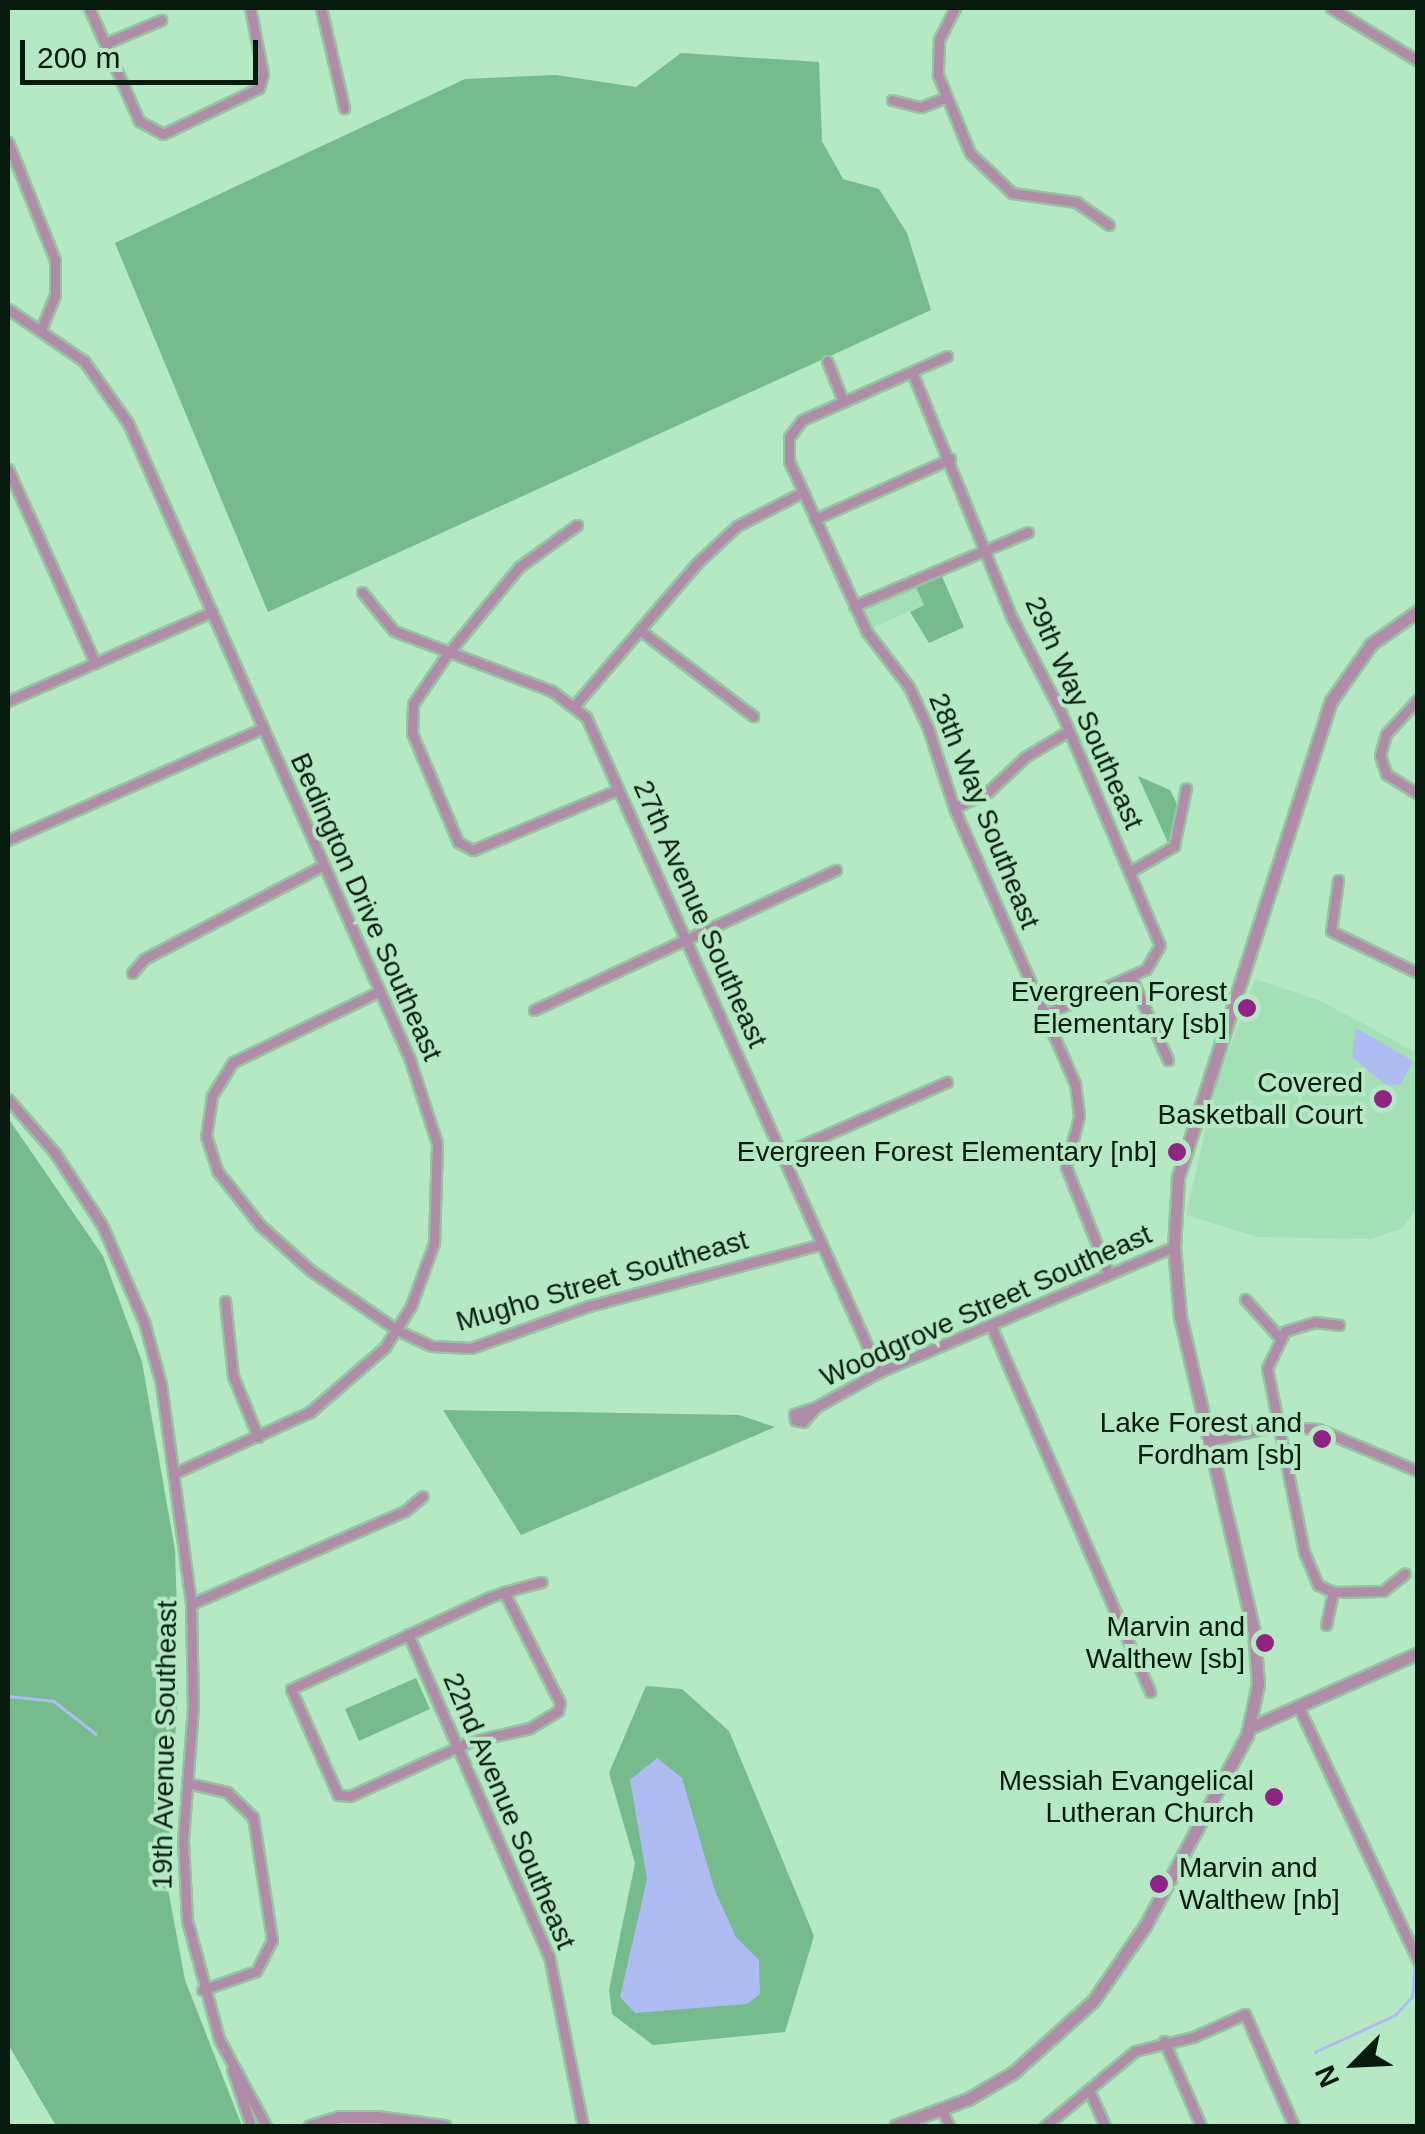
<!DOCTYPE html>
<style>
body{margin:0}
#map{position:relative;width:1425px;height:2134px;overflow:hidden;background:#b4e9c3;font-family:Arial,sans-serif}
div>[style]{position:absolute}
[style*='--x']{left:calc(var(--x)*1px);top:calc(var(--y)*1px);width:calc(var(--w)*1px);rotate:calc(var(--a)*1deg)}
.built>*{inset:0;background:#a4e0b5}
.green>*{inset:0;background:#75bb8b}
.water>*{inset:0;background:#aebcf2}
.stream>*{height:2.5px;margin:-1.25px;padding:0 1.25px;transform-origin:1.25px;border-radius:1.25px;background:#aebcf2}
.roads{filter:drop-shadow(2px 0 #95c4a2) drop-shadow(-2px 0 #95c4a2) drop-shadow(0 2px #95c4a2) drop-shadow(0 -2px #95c4a2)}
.minor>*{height:9px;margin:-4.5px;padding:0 4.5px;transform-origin:4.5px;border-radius:4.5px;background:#b08ca9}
.tertiary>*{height:11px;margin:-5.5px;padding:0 5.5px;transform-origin:5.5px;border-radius:5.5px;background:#b08ca9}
.dots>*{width:28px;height:28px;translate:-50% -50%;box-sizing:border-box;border:5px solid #b4e9c3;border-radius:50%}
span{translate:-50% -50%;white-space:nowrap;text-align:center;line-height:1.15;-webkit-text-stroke:8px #b4e9c3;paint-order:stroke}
.street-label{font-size:28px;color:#061a0d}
.poi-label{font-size:28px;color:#061a0d}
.right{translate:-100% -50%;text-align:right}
.left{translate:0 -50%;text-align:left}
.frame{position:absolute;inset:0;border:10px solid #061a0d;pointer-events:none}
.north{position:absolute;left:1305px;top:2014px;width:100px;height:100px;-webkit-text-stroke:8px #b4e9c3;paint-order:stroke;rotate:246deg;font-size:28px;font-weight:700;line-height:40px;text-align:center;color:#061a0d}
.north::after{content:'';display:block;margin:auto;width:35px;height:45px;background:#061a0d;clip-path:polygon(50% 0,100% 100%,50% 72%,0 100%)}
.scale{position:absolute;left:20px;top:40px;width:238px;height:45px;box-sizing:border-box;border:5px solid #061a0d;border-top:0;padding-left:12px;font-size:30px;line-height:35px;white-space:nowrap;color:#061a0d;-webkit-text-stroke:8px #b4e9c3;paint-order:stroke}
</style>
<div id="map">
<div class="built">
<div style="clip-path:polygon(915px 585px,924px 605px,870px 629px,862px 608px)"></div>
<div style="clip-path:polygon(1255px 979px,1321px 1001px,1417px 1053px,1417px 1208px,1402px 1228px,1371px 1239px,1258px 1237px,1186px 1215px,1215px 1089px)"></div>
</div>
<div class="green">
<div style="clip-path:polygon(681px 53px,819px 62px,822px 141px,843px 179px,879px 189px,907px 233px,931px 310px,268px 612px,115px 243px,465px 79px,556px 75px,636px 87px)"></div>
<div style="clip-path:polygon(941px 574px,964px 627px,929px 643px,910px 612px,924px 605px,915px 585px)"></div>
<div style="clip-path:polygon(1138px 776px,1170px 790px,1176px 802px,1177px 828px,1169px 845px)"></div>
<div style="clip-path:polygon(8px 1118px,103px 1256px,142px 1362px,175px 1550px,179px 1671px,167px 1884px,185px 1980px,242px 2126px,56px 2126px,8px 2044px)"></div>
<div style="clip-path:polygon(443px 1410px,739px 1415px,775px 1427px,521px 1535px)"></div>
<div style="clip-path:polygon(416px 1678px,430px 1709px,359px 1741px,345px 1709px)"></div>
<div style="clip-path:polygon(646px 1686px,682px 1689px,729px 1731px,814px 1936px,785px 2032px,653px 2045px,612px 2014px,609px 1990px,635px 1863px,609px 1773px)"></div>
</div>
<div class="water">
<div style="clip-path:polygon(1356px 1028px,1413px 1061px,1401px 1084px,1387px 1086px,1352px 1057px)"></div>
<div style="clip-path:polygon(657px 1758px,682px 1778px,715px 1891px,736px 1937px,759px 1960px,760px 1994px,747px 2004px,635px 2013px,620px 1997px,647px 1879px,630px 1780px)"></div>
</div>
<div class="stream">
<div style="--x:8;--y:1696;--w:46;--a:6.2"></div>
<div style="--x:54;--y:1701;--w:53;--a:38.2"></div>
<div style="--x:1315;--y:2052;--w:88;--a:-24.8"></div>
<div style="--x:1395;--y:2015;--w:25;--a:-47"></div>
<div style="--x:1412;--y:1997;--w:35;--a:-85"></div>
</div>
<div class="roads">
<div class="minor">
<div style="--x:89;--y:8;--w:124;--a:66.1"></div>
<div style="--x:139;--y:121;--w:27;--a:28"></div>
<div style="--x:163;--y:134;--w:106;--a:-25.6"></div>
<div style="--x:259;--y:88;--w:15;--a:-74"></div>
<div style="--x:263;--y:74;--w:67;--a:-101.1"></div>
<div style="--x:321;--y:8;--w:103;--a:77"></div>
<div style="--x:955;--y:8;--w:36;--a:117"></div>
<div style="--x:939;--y:40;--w:35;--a:92"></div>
<div style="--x:938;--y:75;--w:84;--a:67.7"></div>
<div style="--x:970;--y:153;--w:58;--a:43.6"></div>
<div style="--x:1012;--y:193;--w:65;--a:8"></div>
<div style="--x:1076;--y:202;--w:40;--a:34.9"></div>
<div style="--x:1331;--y:8;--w:102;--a:31.3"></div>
<div style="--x:106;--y:43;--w:60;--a:-22.7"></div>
<div style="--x:892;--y:100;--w:30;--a:14"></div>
<div style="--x:921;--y:107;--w:26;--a:-21"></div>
<div style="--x:8;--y:142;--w:127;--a:68.3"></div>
<div style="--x:55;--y:260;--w:35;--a:90"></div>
<div style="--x:55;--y:295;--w:35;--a:112"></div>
<div style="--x:8;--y:309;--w:92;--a:34.4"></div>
<div style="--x:84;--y:361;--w:76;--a:54.6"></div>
<div style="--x:128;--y:423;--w:693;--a:66.1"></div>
<div style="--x:409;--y:1057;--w:90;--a:72"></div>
<div style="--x:437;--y:1143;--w:100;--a:91.7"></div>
<div style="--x:434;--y:1243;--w:67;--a:110.1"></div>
<div style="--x:411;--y:1306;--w:49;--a:122.4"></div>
<div style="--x:385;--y:1347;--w:99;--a:139.1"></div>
<div style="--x:310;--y:1412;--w:146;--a:155.7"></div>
<div style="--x:947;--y:356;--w:158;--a:156.2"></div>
<div style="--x:802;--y:420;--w:21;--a:127"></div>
<div style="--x:789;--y:437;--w:24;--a:90"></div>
<div style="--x:789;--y:461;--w:188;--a:65.5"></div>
<div style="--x:867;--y:632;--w:69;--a:52.6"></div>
<div style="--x:909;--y:687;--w:45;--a:65.1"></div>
<div style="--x:928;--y:728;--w:84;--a:72"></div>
<div style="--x:954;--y:808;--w:300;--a:66.3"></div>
<div style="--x:1075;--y:1083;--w:33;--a:83"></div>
<div style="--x:1079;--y:1116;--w:53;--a:104.3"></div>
<div style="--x:1066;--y:1167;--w:113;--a:68.2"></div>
<div style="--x:827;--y:361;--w:43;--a:68.2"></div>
<div style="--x:912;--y:372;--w:266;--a:67.9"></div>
<div style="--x:1012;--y:618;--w:106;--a:62.5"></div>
<div style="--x:1061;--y:712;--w:253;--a:67"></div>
<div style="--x:1160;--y:945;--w:28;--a:120"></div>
<div style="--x:1146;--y:969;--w:110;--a:155.8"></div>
<div style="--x:8;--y:469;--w:213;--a:65.8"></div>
<div style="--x:815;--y:519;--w:148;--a:-24"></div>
<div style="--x:577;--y:525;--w:72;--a:144.1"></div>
<div style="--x:519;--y:567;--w:112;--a:129.5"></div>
<div style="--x:448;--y:653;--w:62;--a:124.5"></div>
<div style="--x:413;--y:704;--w:29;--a:92"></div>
<div style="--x:412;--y:733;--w:118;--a:67.1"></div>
<div style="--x:458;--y:842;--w:17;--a:28"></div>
<div style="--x:473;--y:850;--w:154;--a:-22.6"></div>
<div style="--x:362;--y:592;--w:50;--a:50.6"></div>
<div style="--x:394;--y:631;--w:169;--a:20.8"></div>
<div style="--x:552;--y:691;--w:43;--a:37.4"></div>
<div style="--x:586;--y:717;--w:718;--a:65.9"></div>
<div style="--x:854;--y:606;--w:189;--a:-23"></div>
<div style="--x:641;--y:631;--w:141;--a:37.2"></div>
<div style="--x:1418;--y:699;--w:47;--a:132.4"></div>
<div style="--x:1386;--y:734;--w:22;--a:106"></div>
<div style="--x:1380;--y:755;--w:20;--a:72"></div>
<div style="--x:1386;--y:774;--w:38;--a:32"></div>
<div style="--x:8;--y:701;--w:223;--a:-23.6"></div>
<div style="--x:575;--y:705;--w:187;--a:-49.3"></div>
<div style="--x:697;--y:563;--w:54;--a:-42.8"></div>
<div style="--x:737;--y:526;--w:74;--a:-27.3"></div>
<div style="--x:954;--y:808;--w:38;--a:-25"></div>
<div style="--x:988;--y:792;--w:51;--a:-43.4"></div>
<div style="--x:1025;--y:757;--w:49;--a:-30.8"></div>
<div style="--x:8;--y:840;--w:279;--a:-23.7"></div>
<div style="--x:1131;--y:871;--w:50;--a:-30.2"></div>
<div style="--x:1174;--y:846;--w:59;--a:-78.3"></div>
<div style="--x:1338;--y:880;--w:51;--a:97.8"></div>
<div style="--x:1331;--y:931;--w:97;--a:25.8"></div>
<div style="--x:132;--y:973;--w:18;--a:-49"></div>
<div style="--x:144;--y:959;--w:203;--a:-27.6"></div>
<div style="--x:1131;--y:977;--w:91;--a:66"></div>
<div style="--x:380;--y:991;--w:163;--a:154.2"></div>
<div style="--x:233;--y:1062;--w:40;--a:122"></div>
<div style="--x:212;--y:1096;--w:40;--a:98.5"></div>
<div style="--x:206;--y:1136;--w:38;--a:72"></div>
<div style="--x:218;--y:1172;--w:66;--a:51.7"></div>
<div style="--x:259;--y:1224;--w:69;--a:42"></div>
<div style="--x:310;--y:1270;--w:106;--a:34.6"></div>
<div style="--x:397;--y:1330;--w:38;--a:25"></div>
<div style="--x:432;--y:1346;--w:39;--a:3"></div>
<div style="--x:471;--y:1348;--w:125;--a:-19.6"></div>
<div style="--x:589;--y:1306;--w:241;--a:-14.9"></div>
<div style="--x:534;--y:1010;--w:333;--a:-24.9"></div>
<div style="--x:8;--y:1099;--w:72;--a:49"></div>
<div style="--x:55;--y:1153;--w:86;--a:56.9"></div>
<div style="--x:102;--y:1225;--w:106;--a:66.6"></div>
<div style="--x:144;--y:1322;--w:64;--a:74.7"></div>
<div style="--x:161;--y:1384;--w:222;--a:82.2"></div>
<div style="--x:191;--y:1604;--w:103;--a:88.9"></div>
<div style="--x:193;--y:1707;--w:134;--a:94.3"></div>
<div style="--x:183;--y:1841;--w:79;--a:87.1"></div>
<div style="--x:187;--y:1920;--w:123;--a:74.9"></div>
<div style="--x:219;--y:2039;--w:99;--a:61.6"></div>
<div style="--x:782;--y:1154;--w:180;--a:-23.6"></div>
<div style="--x:1245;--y:1299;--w:51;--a:48.2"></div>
<div style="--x:225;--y:1301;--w:75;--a:83.9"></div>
<div style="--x:233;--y:1376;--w:66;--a:67.7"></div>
<div style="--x:1339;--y:1325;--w:24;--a:-173"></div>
<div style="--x:1315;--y:1322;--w:31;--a:163"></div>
<div style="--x:1285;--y:1331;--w:41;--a:115.9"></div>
<div style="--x:1267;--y:1368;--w:188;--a:78.6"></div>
<div style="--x:1304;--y:1552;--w:36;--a:67"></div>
<div style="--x:1318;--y:1585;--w:17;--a:25"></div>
<div style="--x:1333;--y:1592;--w:50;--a:-1.1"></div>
<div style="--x:1383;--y:1591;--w:28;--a:-39"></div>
<div style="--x:991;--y:1326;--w:399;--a:66.5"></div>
<div style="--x:816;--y:1407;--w:72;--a:-29.1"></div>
<div style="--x:879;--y:1372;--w:320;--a:-23"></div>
<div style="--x:816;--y:1407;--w:20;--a:131"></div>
<div style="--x:803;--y:1422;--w:8;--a:-166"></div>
<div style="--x:795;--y:1420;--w:6;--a:-99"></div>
<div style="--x:794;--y:1414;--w:23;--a:-18"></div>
<div style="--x:1209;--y:1441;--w:67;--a:-13"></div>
<div style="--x:1274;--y:1426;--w:44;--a:3.9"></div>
<div style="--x:1318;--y:1429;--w:108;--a:22.8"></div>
<div style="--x:504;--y:1592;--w:124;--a:63.2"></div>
<div style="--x:560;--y:1703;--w:8;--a:104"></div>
<div style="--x:558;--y:1711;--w:33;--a:149"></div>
<div style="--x:530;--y:1728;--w:63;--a:167.1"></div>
<div style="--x:469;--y:1742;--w:131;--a:155.6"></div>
<div style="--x:350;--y:1796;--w:12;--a:-175"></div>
<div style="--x:338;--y:1795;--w:116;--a:-113.9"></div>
<div style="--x:291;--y:1689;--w:219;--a:-24.8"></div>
<div style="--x:490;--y:1597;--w:15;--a:-20"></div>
<div style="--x:504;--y:1592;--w:39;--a:-15"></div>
<div style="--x:191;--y:1604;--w:233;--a:-23.5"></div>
<div style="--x:405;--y:1511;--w:23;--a:-40"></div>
<div style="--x:1326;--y:1625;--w:34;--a:-78"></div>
<div style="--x:408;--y:1634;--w:352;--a:66.4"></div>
<div style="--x:549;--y:1956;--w:173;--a:78.7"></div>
<div style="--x:1298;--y:1706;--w:282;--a:64.8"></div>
<div style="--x:187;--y:1783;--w:41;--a:12.7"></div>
<div style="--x:227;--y:1792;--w:36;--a:44"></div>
<div style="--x:253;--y:1817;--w:124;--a:81.2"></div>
<div style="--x:272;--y:1940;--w:35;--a:117"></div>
<div style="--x:256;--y:1971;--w:57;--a:160.6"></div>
<div style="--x:1164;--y:2041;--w:93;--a:66.5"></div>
<div style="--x:232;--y:2069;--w:60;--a:71.6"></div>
<div style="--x:1089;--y:2090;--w:39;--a:66"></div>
<div style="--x:942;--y:2110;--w:17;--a:66"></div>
<div style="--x:1045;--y:2126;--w:117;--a:-39.8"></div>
<div style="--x:1135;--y:2051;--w:60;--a:-13.6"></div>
<div style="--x:1193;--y:2037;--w:57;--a:-23.9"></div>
<div style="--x:1245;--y:2014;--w:122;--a:66.4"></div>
</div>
<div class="tertiary">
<div style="--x:1249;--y:1728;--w:185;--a:-23.9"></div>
<div style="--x:310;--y:2126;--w:30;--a:-17"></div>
<div style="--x:339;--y:2117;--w:37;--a:0"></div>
<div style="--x:376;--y:2117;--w:69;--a:7.5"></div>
<div style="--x:895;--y:2126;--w:78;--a:-20.3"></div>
<div style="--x:968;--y:2099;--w:53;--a:-30.4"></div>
<div style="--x:1014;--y:2072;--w:106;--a:-41.9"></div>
<div style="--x:1093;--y:2001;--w:91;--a:-55.3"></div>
<div style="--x:1145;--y:1926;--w:217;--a:-61.9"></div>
<div style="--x:1247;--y:1735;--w:52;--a:-77.8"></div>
<div style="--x:1258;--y:1684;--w:52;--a:-94.4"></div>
<div style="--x:1254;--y:1632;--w:324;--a:-103.2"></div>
<div style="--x:1180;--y:1317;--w:70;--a:-94.9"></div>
<div style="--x:1174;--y:1247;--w:70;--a:-86.7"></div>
<div style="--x:1178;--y:1177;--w:500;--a:-72.2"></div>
<div style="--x:1331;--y:701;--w:70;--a:-54.9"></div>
<div style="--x:1371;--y:644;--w:57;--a:-35.1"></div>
</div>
</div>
<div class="dots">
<div style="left:1247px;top:1008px;background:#912384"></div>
<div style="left:1383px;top:1099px;background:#912384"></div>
<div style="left:1177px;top:1152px;background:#912384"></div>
<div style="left:1322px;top:1439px;background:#912384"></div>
<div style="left:1265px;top:1643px;background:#912384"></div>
<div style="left:1274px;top:1797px;background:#912384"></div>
<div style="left:1159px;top:1884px;background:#912384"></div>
</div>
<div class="street-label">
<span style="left:1084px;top:713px;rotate:66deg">29th Way Southeast</span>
<span style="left:984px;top:811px;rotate:68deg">28th Way Southeast</span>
<span style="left:366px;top:907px;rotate:66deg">Bedington Drive Southeast</span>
<span style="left:700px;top:914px;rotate:66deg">27th Avenue Southeast</span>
<span style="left:602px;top:1281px;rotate:-16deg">Mugho Street Southeast</span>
<span style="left:986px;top:1306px;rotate:-24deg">Woodgrove Street Southeast</span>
<span style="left:165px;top:1745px;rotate:-89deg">19th Avenue Southeast</span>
<span style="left:509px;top:1811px;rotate:67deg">22nd Avenue Southeast</span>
</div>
<div class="poi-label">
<span class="right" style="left:1227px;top:1008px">Evergreen Forest<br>Elementary [sb]</span>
<span class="right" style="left:1363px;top:1099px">Covered<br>Basketball Court</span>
<span class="right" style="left:1157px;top:1152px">Evergreen Forest Elementary [nb]</span>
<span class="right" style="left:1302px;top:1439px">Lake Forest and<br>Fordham [sb]</span>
<span class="right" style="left:1245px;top:1643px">Marvin and<br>Walthew [sb]</span>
<span class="right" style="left:1254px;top:1797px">Messiah Evangelical<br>Lutheran Church</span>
<span class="left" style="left:1179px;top:1884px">Marvin and<br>Walthew [nb]</span>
</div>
<div class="frame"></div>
<div class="north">N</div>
<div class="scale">200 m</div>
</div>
